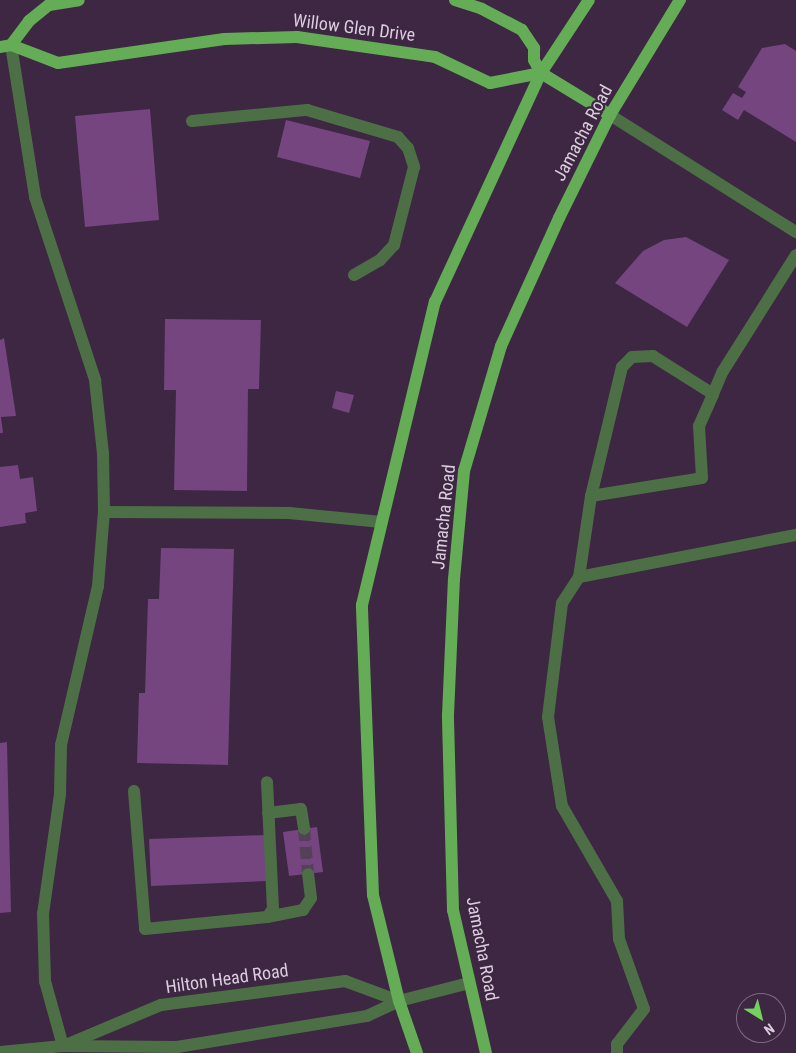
<!DOCTYPE html>
<style>
body{margin:0}
#map{position:relative;width:796px;height:1053px;overflow:hidden;background:#3d2742;font-family:"Roboto Condensed",sans-serif}
div>[style]{position:absolute}
[style*='--x']{left:calc(var(--x)*1px);top:calc(var(--y)*1px);width:calc(var(--w)*1px);rotate:calc(var(--a)*1deg)}
.building>*{inset:0;background:#74457f}
.minor-tunnel>*{height:12px;margin-top:-6px;transform-origin:0;background:repeating-linear-gradient(90deg,#554059 0 12px,transparent 0 18px)}
.minor>*{height:12px;margin:-6px;padding:0 6px;transform-origin:6px;border-radius:6px;background:#4d6f46}
.major>*{height:12px;margin:-6px;padding:0 6px;transform-origin:6px;border-radius:6px;background:#64ac55}
span{translate:-50% -50%;white-space:nowrap;text-align:center;line-height:1.15;-webkit-text-stroke:4.5px #3d2742;paint-order:stroke}
.street-label{font-size:18px;color:#dbcdde}
.north{position:absolute;left:736px;top:993px;width:50px;height:50px;box-sizing:border-box;background:#3d2742;border:1px solid #7c6980;border-radius:50%;rotate:144deg;font-size:14px;font-weight:700;line-height:20px;text-align:center;color:#dbcdde}
.north::after{content:'';display:block;margin:auto;width:18px;height:22px;background:#72d25d;clip-path:polygon(50% 0,100% 100%,50% 72%,0 100%)}
</style>
<div id="map">
<div class="building">
<div style="clip-path:polygon(785px 44px,796px 51px,796px 142px,744px 110px,738px 120px,722px 110px,733px 93px,742px 98px,746px 92px,738px 87px,762px 48px)"></div>
<div style="clip-path:polygon(150px 109px,159px 220px,85px 227px,75px 116px)"></div>
<div style="clip-path:polygon(286px 120px,370px 141px,360px 178px,277px 157px)"></div>
<div style="clip-path:polygon(686px 237px,729px 260px,687px 327px,615px 283px,643px 251px,664px 240px)"></div>
<div style="clip-path:polygon(165px 319px,261px 320px,259px 389px,248px 389px,247px 491px,174px 490px,176px 390px,164px 390px)"></div>
<div style="clip-path:polygon(4px 338px,16px 416px,1px 417px,3px 433px,0 433px,0 340px)"></div>
<div style="clip-path:polygon(336px 391px,354px 395px,349px 413px,332px 408px)"></div>
<div style="clip-path:polygon(18px 465px,20px 479px,33px 477px,37px 511px,25px 513px,26px 523px,0 527px,0 467px)"></div>
<div style="clip-path:polygon(161px 548px,234px 549px,228px 765px,137px 763px,139px 693px,145px 693px,148px 599px,159px 599px)"></div>
<div style="clip-path:polygon(7px 742px,11px 912px,0 913px,0 743px)"></div>
<div style="clip-path:polygon(317px 827px,323px 872px,289px 876px,283px 832px)"></div>
<div style="clip-path:polygon(265px 835px,267px 881px,151px 886px,149px 839px)"></div>
</div>
<div class="minor-tunnel">
<div style="--x:304;--y:829;--w:45;--a:84.9"></div>
</div>
<div class="minor">
<div style="--x:11;--y:45;--w:154;--a:81"></div>
<div style="--x:35;--y:197;--w:193;--a:71.8"></div>
<div style="--x:95;--y:380;--w:74;--a:83.8"></div>
<div style="--x:103;--y:454;--w:58;--a:89"></div>
<div style="--x:104;--y:512;--w:185;--a:0.3"></div>
<div style="--x:289;--y:513;--w:93;--a:5.5"></div>
<div style="--x:610;--y:115;--w:220;--a:32.2"></div>
<div style="--x:192;--y:121;--w:116;--a:-5.5"></div>
<div style="--x:307;--y:110;--w:95;--a:16.5"></div>
<div style="--x:398;--y:137;--w:15;--a:48"></div>
<div style="--x:408;--y:148;--w:20;--a:72"></div>
<div style="--x:414;--y:167;--w:81;--a:104.4"></div>
<div style="--x:394;--y:245;--w:21;--a:133"></div>
<div style="--x:380;--y:260;--w:30;--a:150"></div>
<div style="--x:713;--y:394;--w:71;--a:-147.7"></div>
<div style="--x:653;--y:356;--w:21;--a:177"></div>
<div style="--x:632;--y:357;--w:14;--a:135"></div>
<div style="--x:622;--y:367;--w:133;--a:103.5"></div>
<div style="--x:591;--y:496;--w:112;--a:-9.2"></div>
<div style="--x:702;--y:478;--w:52;--a:-93.3"></div>
<div style="--x:699;--y:426;--w:35;--a:-66"></div>
<div style="--x:713;--y:394;--w:25;--a:-67"></div>
<div style="--x:723;--y:371;--w:137;--a:-57.8"></div>
<div style="--x:591;--y:496;--w:82;--a:98.4"></div>
<div style="--x:579;--y:577;--w:221;--a:-11"></div>
<div style="--x:579;--y:577;--w:31;--a:123"></div>
<div style="--x:562;--y:603;--w:115;--a:97"></div>
<div style="--x:548;--y:717;--w:90;--a:81.1"></div>
<div style="--x:562;--y:806;--w:110;--a:59.9"></div>
<div style="--x:617;--y:901;--w:38;--a:87"></div>
<div style="--x:619;--y:939;--w:74;--a:70.3"></div>
<div style="--x:644;--y:1009;--w:44;--a:127.6"></div>
<div style="--x:617;--y:1044;--w:9;--a:90"></div>
<div style="--x:134;--y:791;--w:138;--a:85.4"></div>
<div style="--x:145;--y:929;--w:123;--a:-5.6"></div>
<div style="--x:267;--y:917;--w:10;--a:-53"></div>
<div style="--x:273;--y:909;--w:127;--a:-92.7"></div>
<div style="--x:268;--y:813;--w:33;--a:-7"></div>
<div style="--x:301;--y:809;--w:20;--a:81"></div>
<div style="--x:267;--y:917;--w:37;--a:-11"></div>
<div style="--x:303;--y:910;--w:14;--a:-56"></div>
<div style="--x:311;--y:898;--w:24;--a:-97"></div>
<div style="--x:68;--y:1044;--w:101;--a:-22.8"></div>
<div style="--x:161;--y:1005;--w:186;--a:-7.4"></div>
<div style="--x:345;--y:981;--w:58;--a:20.3"></div>
<div style="--x:63;--y:1046;--w:67;--a:-105.5"></div>
<div style="--x:45;--y:981;--w:67;--a:-91.7"></div>
<div style="--x:43;--y:914;--w:121;--a:-81.9"></div>
<div style="--x:60;--y:794;--w:49;--a:-88.8"></div>
<div style="--x:61;--y:745;--w:163;--a:-76.9"></div>
<div style="--x:98;--y:586;--w:74;--a:-85.4"></div>
<div style="--x:0;--y:1052;--w:63;--a:-5.4"></div>
<div style="--x:63;--y:1046;--w:114;--a:0.5"></div>
<div style="--x:177;--y:1047;--w:193;--a:-9.3"></div>
<div style="--x:367;--y:1016;--w:35;--a:-25"></div>
<div style="--x:399;--y:1001;--w:72;--a:-14.4"></div>
</div>
<div class="major">
<div style="--x:455;--y:0;--w:28;--a:18"></div>
<div style="--x:482;--y:9;--w:45;--a:27.7"></div>
<div style="--x:522;--y:30;--w:22;--a:56"></div>
<div style="--x:534;--y:48;--w:12;--a:90"></div>
<div style="--x:534;--y:60;--w:15;--a:62"></div>
<div style="--x:541;--y:73;--w:81;--a:31.3"></div>
<div style="--x:11;--y:45;--w:30;--a:-53"></div>
<div style="--x:29;--y:21;--w:26;--a:-39"></div>
<div style="--x:49;--y:5;--w:30;--a:-9"></div>
<div style="--x:0;--y:47;--w:11;--a:-10"></div>
<div style="--x:11;--y:45;--w:50;--a:21"></div>
<div style="--x:58;--y:63;--w:168;--a:-8.2"></div>
<div style="--x:224;--y:39;--w:73;--a:-1.6"></div>
<div style="--x:297;--y:37;--w:139;--a:8.2"></div>
<div style="--x:435;--y:57;--w:61;--a:25.3"></div>
<div style="--x:490;--y:83;--w:52;--a:-11.1"></div>
<div style="--x:417;--y:1053;--w:55;--a:-109.1"></div>
<div style="--x:399;--y:1001;--w:109;--a:-103.8"></div>
<div style="--x:373;--y:895;--w:290;--a:-92.2"></div>
<div style="--x:362;--y:605;--w:312;--a:-76.5"></div>
<div style="--x:435;--y:302;--w:252;--a:-65.2"></div>
<div style="--x:541;--y:73;--w:87;--a:-56.7"></div>
<div style="--x:486;--y:1053;--w:147;--a:-103"></div>
<div style="--x:453;--y:910;--w:195;--a:-91.5"></div>
<div style="--x:448;--y:715;--w:136;--a:-87.5"></div>
<div style="--x:454;--y:579;--w:108;--a:-84.7"></div>
<div style="--x:464;--y:471;--w:130;--a:-73.5"></div>
<div style="--x:501;--y:346;--w:141;--a:-65.6"></div>
<div style="--x:559;--y:218;--w:115;--a:-63.7"></div>
<div style="--x:610;--y:115;--w:135;--a:-58.7"></div>
</div>
<div class="street-label">
<span style="left:354px;top:28px;rotate:7deg">Willow Glen Drive</span>
<span style="left:583px;top:133px;rotate:-62deg">Jamacha Road</span>
<span style="left:444px;top:517px;rotate:-84deg">Jamacha Road</span>
<span style="left:482px;top:949px;rotate:79deg">Jamacha Road</span>
<span style="left:227px;top:979px;rotate:-8deg">Hilton Head Road</span>
</div>
<div class="north">N</div>
</div>
